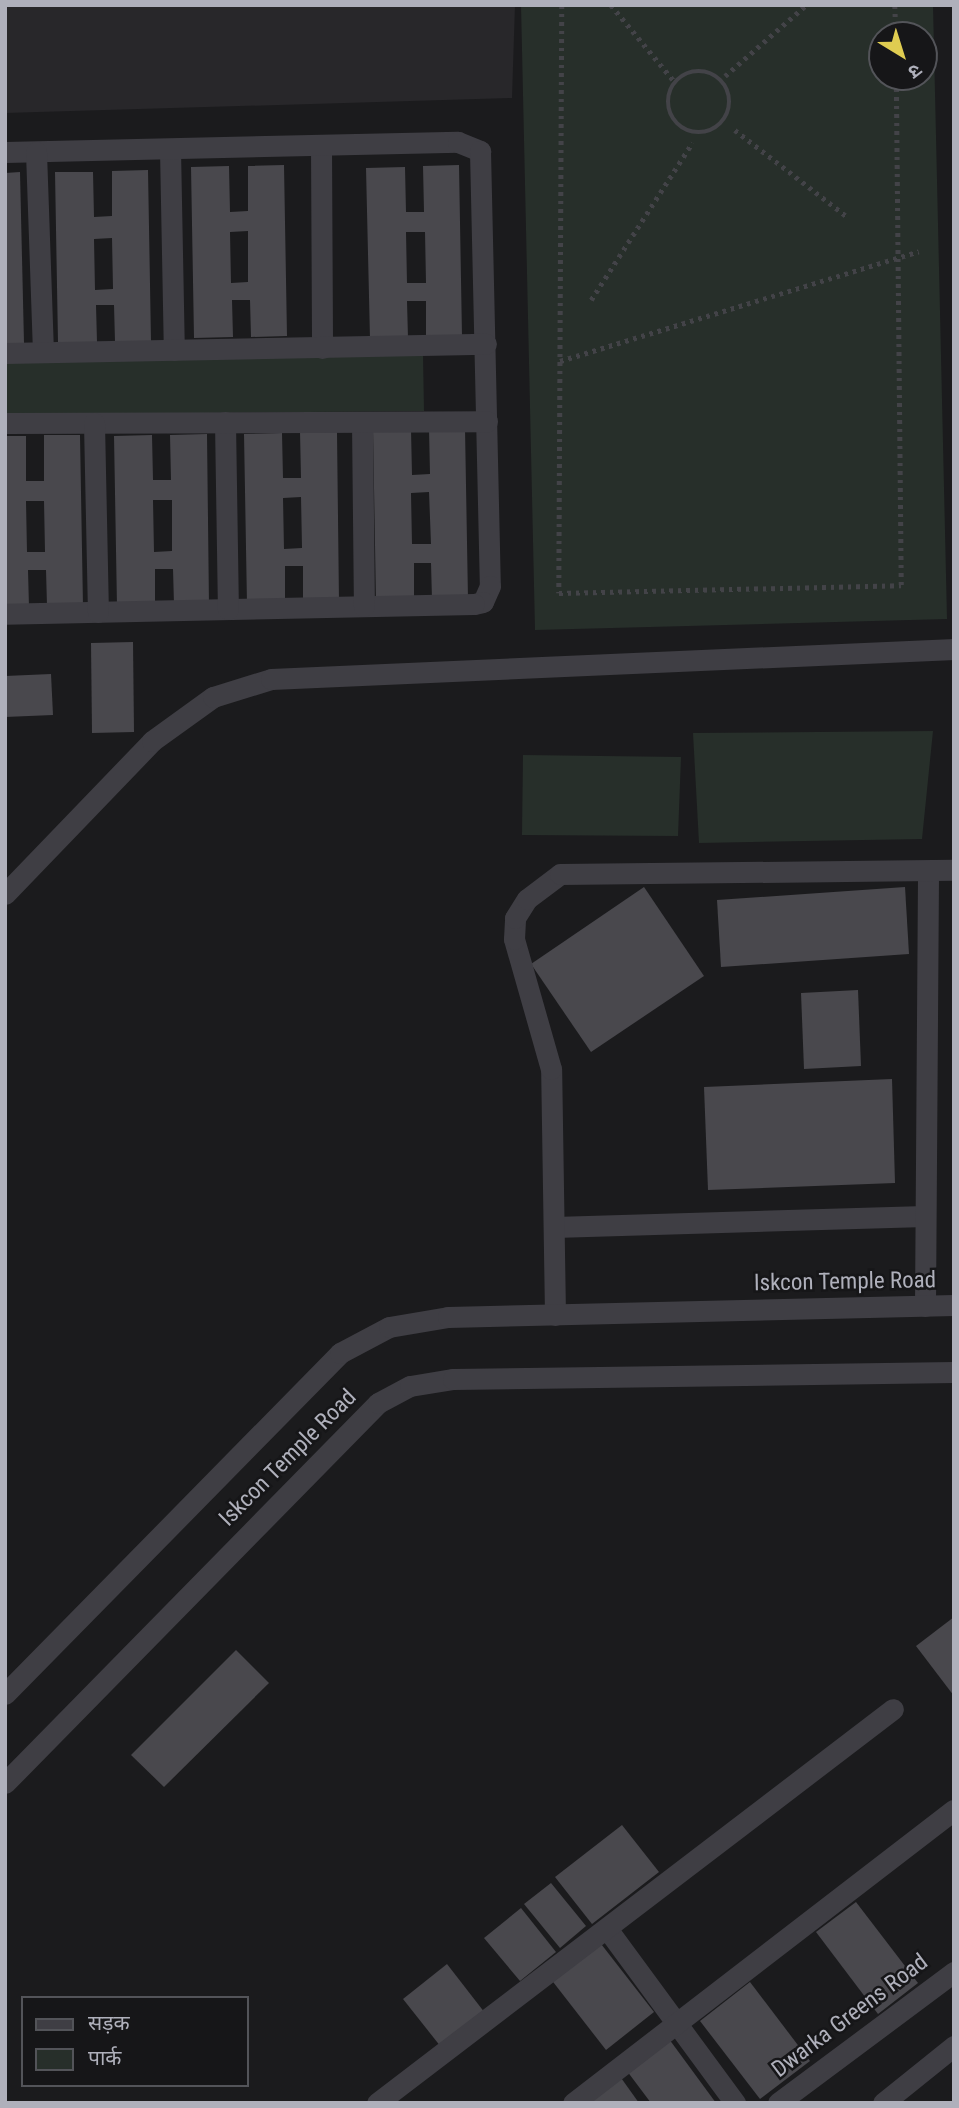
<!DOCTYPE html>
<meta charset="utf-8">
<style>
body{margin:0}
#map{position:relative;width:959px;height:2108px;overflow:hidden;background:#1b1b1d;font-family:"Roboto Condensed","Noto Sans Devanagari",sans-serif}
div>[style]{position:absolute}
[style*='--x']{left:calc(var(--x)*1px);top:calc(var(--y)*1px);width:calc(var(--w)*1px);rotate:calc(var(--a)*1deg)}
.built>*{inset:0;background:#28272a}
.green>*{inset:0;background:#272f2a}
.building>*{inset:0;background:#49484d}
.path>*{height:4.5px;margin-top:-2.25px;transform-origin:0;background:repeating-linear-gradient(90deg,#434348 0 3.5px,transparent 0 8.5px)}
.path>.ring{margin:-2.25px;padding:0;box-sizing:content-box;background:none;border:4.5px solid #434348;border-radius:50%}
.minor>*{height:21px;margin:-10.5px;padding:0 10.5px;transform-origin:10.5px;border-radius:10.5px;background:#3f3e44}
span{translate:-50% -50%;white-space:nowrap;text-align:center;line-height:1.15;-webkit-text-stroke:5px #161618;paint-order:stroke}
.street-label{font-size:23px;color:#afb0bb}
.frame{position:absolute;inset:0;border:7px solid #afb0bb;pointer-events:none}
.legend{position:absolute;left:21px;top:1996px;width:228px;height:91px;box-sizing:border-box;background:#161618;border:2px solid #535459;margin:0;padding:9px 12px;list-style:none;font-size:21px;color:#afb0bb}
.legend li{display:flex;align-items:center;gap:14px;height:35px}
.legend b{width:35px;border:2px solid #535459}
.north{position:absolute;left:868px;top:21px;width:70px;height:70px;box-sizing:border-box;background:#161618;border:2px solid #535459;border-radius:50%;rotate:142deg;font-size:19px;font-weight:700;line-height:28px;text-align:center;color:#afb0bb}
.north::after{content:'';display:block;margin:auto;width:24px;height:32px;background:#dfcc51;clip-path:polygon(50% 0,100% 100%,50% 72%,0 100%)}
</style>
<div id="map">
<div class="built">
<div style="clip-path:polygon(5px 5px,515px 5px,512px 98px,5px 113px)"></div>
</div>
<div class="green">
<div style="clip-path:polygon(evenodd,521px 5px,933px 5px,947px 619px,535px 630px,521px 5px,882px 35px,924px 35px,924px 77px,882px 77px,882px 35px)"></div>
<div style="clip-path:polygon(423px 355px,424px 411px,5px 415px,5px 360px)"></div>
<div style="clip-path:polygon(933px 731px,922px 839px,699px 843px,693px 733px)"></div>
<div style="clip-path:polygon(523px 755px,681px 757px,678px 836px,522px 835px)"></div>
</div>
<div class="building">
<div style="clip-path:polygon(evenodd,284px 165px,287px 336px,251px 337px,250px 300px,232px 300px,233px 337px,194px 338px,191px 167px,229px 166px,230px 212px,248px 211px,248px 166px,284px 165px,248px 231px,248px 282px,231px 283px,230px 232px,248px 231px)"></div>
<div style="clip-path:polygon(evenodd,459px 165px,462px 336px,426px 337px,426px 301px,407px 301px,408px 338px,370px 339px,366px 168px,405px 167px,406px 212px,424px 212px,423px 166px,459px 165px,406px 232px,425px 232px,426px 283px,407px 283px,406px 232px)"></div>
<div style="clip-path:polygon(evenodd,148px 170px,151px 341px,115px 342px,114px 305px,96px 305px,97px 342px,58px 343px,55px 172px,93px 172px,94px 217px,112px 216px,112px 171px,148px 170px,112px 238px,113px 289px,95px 290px,94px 239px,112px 238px)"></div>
<div style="clip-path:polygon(20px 172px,24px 343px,5px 344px,5px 173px)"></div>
<div style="clip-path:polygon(evenodd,465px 428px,468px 599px,432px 600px,431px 563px,414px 563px,414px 600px,376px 602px,373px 430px,411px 429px,412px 475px,430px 474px,429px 429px,465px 428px,429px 492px,431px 544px,412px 544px,411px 493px,429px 492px)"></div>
<div style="clip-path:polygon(evenodd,300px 432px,337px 432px,339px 602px,303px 603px,303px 566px,285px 566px,285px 604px,247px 605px,244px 434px,282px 433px,283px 478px,301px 478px,300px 432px,301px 497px,302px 548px,284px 549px,283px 498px,301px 497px)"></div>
<div style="clip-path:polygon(evenodd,207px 434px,209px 605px,174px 605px,173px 569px,155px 569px,155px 606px,117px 607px,114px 436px,152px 435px,153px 480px,171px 480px,170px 435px,207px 434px,153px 500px,172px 500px,172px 551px,154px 552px,153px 500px)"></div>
<div style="clip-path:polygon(evenodd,44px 435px,80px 435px,83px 606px,47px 606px,46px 570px,28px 570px,29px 607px,5px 608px,5px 436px,26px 436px,26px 481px,44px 481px,44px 435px,26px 501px,44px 501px,45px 552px,27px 552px,26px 501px)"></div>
<div style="clip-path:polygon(133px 642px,134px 732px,92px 733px,91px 643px)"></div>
<div style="clip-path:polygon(51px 674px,53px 715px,5px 717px,5px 676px)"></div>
<div style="clip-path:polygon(644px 887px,704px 976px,591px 1052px,531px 964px)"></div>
<div style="clip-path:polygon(905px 887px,909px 954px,721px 967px,717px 900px)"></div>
<div style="clip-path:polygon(858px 990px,861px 1066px,804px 1069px,801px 993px)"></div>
<div style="clip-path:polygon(892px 1079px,895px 1183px,708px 1190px,704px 1087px)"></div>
<div style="clip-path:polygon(954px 1617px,954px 1696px,916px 1646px)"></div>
<div style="clip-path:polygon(236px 1650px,269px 1683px,164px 1787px,131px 1755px)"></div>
<div style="clip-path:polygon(622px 1825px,659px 1872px,592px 1924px,555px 1877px)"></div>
<div style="clip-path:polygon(551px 1883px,586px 1926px,560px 1948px,524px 1904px)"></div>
<div style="clip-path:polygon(856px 1902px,918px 1983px,878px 2014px,816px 1932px)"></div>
<div style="clip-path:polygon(521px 1908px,556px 1952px,520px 1981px,484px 1938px)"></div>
<div style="clip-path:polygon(598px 1940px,654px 2012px,606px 2050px,550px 1978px)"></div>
<div style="clip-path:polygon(447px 1964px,485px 2013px,441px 2047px,403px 1999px)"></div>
<div style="clip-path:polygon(750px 1982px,810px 2061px,760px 2099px,700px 2021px)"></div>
<div style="clip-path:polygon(669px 2039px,716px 2103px,651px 2103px,627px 2071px)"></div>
<div style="clip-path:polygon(619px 2075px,639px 2103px,580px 2103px)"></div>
</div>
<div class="path">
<div style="--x:562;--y:5;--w:588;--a:90.29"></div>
<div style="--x:559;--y:593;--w:342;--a:-1.3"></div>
<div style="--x:901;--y:585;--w:508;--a:-90.56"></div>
<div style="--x:611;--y:5;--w:99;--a:50.3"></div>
<div style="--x:895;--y:5;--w:30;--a:88"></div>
<div class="ring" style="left:668px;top:71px;width:57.5px;height:57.5px"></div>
<div style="--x:725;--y:76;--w:108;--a:-41.2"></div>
<div style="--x:735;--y:130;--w:144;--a:37.7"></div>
<div style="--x:591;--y:300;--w:187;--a:-57.2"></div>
<div style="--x:560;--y:361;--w:375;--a:-17"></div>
</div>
<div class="minor">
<div style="--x:321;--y:146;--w:202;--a:89.7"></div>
<div style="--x:170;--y:149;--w:201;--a:88.9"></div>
<div style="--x:5;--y:152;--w:453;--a:-1.3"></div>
<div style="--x:458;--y:142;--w:24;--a:22"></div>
<div style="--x:480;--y:151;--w:435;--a:88.7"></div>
<div style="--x:490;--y:586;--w:17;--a:114"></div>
<div style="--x:483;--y:602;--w:9;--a:167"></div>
<div style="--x:474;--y:604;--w:469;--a:178.8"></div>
<div style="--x:36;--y:152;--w:200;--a:88"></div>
<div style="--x:5;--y:353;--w:481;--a:-1.1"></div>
<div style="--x:225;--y:422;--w:187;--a:89.1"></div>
<div style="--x:362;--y:422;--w:184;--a:89.4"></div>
<div style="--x:5;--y:423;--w:482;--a:-0.2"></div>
<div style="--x:94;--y:423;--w:189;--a:88.8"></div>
<div style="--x:5;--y:894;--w:212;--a:-46.1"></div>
<div style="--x:152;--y:741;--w:75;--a:-35.8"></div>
<div style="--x:213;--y:697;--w:61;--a:-17.2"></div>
<div style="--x:271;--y:679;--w:684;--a:-2.52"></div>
<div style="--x:554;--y:1227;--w:371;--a:-1.7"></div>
<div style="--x:925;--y:1306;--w:435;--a:-89.6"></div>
<div style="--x:555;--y:1315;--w:246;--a:-90.9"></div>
<div style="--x:551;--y:1069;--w:135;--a:-105.9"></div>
<div style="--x:514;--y:939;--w:21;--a:-87"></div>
<div style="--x:515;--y:918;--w:22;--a:-58"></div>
<div style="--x:527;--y:899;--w:41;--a:-37.1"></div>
<div style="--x:560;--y:874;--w:394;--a:-0.6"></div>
<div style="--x:5;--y:1694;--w:478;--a:-45.5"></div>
<div style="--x:340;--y:1353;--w:55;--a:-28"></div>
<div style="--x:389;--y:1327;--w:60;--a:-9.6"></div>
<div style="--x:448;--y:1317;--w:506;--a:-1.36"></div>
<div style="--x:5;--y:1783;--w:532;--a:-45.53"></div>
<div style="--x:378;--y:1403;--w:36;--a:-28"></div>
<div style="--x:410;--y:1386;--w:44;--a:-9.2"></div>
<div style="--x:453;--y:1379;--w:501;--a:-0.8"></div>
<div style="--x:608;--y:1930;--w:215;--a:53.7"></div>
<div style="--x:377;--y:2103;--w:649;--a:-37.36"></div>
<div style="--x:573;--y:2103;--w:480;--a:-37.6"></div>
<div style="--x:778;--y:2103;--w:219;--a:-36.7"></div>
<div style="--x:883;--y:2103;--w:91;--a:-38.8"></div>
</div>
<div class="street-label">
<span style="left:845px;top:1282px;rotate:-1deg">Iskcon Temple Road</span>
<span style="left:288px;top:1458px;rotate:-45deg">Iskcon Temple Road</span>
<span style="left:850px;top:2016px;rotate:-37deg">Dwarka Greens Road</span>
</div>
<div class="frame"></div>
<ul class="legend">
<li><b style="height:9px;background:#3f3e44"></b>सड़क</li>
<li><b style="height:19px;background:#272f2a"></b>पार्क</li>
</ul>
<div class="north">उ</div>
</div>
